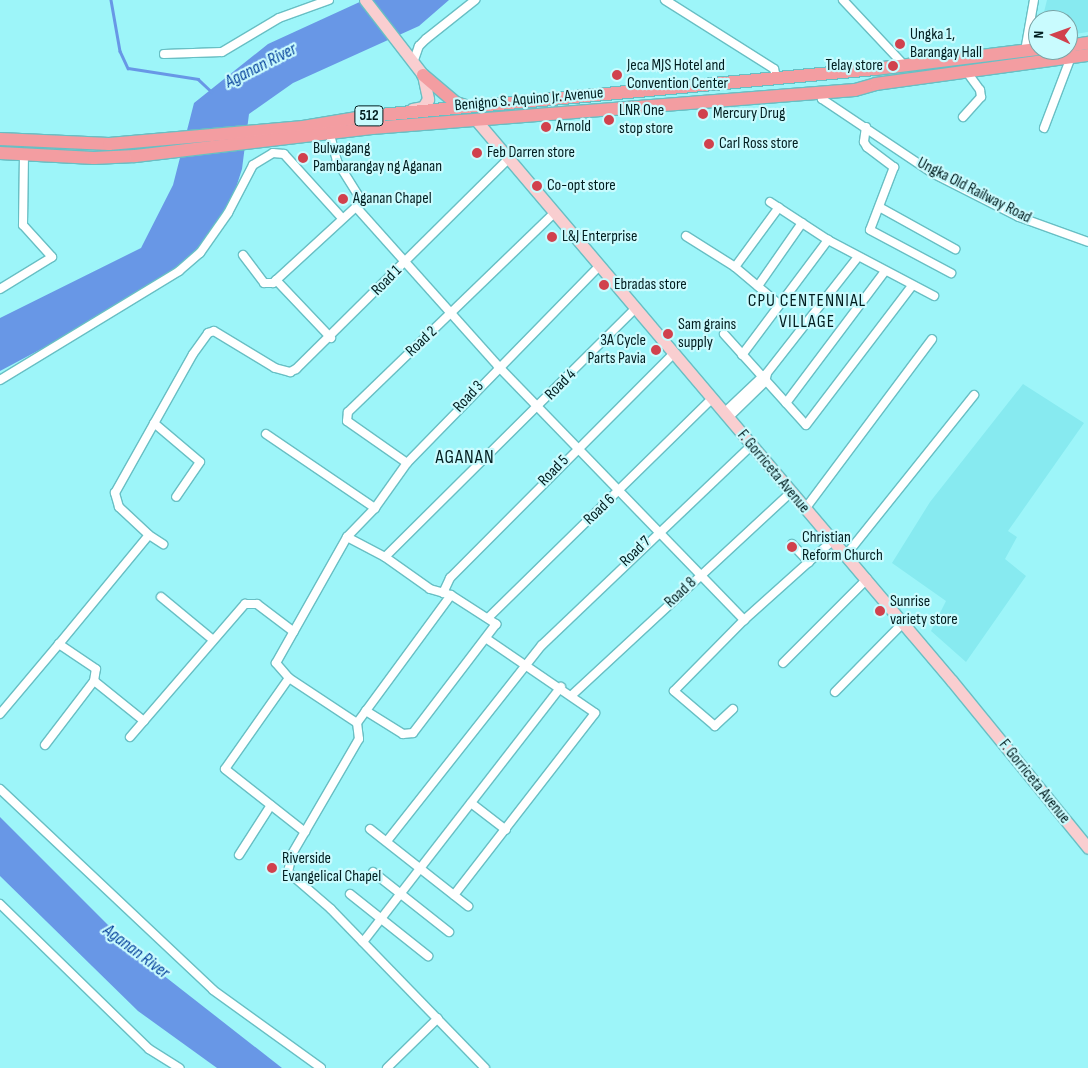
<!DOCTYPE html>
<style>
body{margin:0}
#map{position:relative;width:1088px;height:1068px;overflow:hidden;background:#9df5f9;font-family:"Sofia Sans Condensed",sans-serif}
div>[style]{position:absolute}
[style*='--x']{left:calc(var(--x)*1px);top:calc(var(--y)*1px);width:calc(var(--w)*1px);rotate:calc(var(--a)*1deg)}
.built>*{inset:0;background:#87eaf0}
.water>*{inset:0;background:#6897e6}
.stream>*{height:2.5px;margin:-1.25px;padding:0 1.25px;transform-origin:1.25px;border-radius:1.25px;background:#6897e6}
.roads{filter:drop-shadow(1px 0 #68bfc4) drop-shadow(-1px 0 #68bfc4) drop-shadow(0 1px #68bfc4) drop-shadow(0 -1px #68bfc4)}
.minor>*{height:8px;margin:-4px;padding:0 4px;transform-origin:4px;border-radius:4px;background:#fff}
.secondary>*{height:11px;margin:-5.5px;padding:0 5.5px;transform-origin:5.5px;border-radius:5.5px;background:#f9ced0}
.primary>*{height:12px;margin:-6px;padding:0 6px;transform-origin:6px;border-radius:6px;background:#f39da1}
.dots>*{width:14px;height:14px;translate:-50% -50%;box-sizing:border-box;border:2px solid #c9fbfe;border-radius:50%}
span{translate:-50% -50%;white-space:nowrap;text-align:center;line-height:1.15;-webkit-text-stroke:4.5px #c9fbfe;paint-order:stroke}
.shield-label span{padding:1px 4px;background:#c9fbfe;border:1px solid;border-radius:4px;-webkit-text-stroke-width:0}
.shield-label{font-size:15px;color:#021e20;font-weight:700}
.poi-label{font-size:16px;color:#021e20}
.left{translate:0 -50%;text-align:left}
.right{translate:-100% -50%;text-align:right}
.street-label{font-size:16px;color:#021e20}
.water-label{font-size:18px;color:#07429c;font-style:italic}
.neighbourhood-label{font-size:18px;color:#021e20;letter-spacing:1px}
.quarter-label{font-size:19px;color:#021e20;letter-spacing:1px}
.north{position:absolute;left:1028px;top:10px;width:50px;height:50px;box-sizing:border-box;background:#c9fbfe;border:1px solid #79a3a5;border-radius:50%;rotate:272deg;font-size:14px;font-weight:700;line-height:20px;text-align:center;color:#021e20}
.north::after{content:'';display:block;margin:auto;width:18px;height:22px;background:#d1414d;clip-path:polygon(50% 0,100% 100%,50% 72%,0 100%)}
</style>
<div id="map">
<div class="built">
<div style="clip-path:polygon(1047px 0,1088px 0,1088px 32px,1068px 35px,1068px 20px,1042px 20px)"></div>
<div style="clip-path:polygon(1023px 384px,1084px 423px,1008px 531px,1017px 537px,1005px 559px,1026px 576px,966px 662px,931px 631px,946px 601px,892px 563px,930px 502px)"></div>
</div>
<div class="water">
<div style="clip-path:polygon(364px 0,449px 0,419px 26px,293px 83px,249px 114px,242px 169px,224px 225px,200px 256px,75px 331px,0 371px,0 318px,141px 248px,173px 185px,194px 103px,268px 44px)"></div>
<div style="clip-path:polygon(0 817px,140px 957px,282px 1068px,217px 1068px,138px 1011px,0 876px)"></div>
</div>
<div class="stream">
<div style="--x:111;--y:0;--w:52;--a:80"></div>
<div style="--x:120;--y:51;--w:19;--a:65"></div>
<div style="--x:128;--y:68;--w:71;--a:8.9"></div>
<div style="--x:198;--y:79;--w:19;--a:43"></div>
</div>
<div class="roads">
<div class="minor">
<div style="--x:665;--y:0;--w:129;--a:32.3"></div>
<div style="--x:774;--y:69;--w:7;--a:74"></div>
<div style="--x:843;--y:0;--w:89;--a:46.8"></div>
<div style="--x:1025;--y:51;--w:52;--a:-80"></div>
<div style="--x:164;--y:54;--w:58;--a:-2"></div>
<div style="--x:222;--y:52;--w:66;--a:-30.8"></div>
<div style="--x:279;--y:18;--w:53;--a:-19.8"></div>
<div style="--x:413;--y:63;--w:18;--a:-71"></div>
<div style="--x:419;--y:46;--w:10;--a:-45"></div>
<div style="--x:426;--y:39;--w:63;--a:-38.5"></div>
<div style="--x:821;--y:92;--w:7;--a:82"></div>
<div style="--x:822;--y:99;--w:135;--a:33.8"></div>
<div style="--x:934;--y:174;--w:95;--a:26.8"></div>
<div style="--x:1019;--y:217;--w:73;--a:19.9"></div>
<div style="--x:963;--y:117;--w:27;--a:-48"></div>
<div style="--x:981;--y:97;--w:7;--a:-98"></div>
<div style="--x:980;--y:90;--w:24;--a:-126"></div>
<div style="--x:866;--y:127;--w:15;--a:98"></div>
<div style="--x:864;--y:142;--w:6;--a:59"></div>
<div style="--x:867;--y:147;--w:34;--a:37"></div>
<div style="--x:894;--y:167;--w:67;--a:110.9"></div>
<div style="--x:870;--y:230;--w:92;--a:28"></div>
<div style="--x:1044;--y:128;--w:76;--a:-69.2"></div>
<div style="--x:770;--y:202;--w:69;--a:33.2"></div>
<div style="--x:828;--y:240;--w:120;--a:27.8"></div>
<div style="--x:356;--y:207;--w:213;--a:48.2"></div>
<div style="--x:498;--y:366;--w:354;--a:45.9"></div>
<div style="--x:881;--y:208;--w:85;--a:29"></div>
<div style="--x:686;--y:236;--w:58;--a:32.3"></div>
<div style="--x:735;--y:267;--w:57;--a:40.1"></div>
<div style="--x:243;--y:255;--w:35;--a:53"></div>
<div style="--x:264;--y:283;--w:9;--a:0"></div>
<div style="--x:273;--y:283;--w:113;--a:-42.5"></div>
<div style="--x:356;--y:207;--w:12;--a:-81"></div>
<div style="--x:358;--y:195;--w:40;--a:-122"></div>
<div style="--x:337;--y:161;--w:31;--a:-105"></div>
<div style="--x:735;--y:267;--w:74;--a:-53.7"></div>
<div style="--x:276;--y:280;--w:80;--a:46.5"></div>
<div style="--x:758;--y:286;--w:77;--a:-55.1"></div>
<div style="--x:0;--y:289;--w:61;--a:-31.6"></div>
<div style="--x:52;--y:257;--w:43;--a:-132.2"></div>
<div style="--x:23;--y:225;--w:70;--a:-89.2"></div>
<div style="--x:724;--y:334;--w:122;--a:48"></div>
<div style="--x:806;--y:425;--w:175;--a:-52.7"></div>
<div style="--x:742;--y:355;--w:144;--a:-53.2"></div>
<div style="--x:0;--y:380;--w:210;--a:-31.3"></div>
<div style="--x:179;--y:271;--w:28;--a:-41"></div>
<div style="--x:200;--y:253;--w:49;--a:-55"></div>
<div style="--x:228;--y:213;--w:54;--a:-62.5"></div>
<div style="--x:253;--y:165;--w:23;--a:-31"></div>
<div style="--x:273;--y:153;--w:11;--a:5"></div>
<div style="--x:284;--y:154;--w:86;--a:47.8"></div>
<div style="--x:786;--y:403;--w:165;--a:-53.1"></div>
<div style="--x:724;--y:413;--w:55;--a:-43.5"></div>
<div style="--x:728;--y:418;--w:52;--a:-44.2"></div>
<div style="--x:765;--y:382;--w:9;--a:-77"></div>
<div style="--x:767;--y:373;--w:147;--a:-51.9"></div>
<div style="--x:154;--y:423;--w:60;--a:40.3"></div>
<div style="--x:200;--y:462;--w:42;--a:124.4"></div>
<div style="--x:266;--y:434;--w:132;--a:34.2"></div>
<div style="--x:407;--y:463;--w:73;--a:-145"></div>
<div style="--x:347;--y:421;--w:9;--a:-84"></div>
<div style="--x:348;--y:412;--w:286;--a:-44"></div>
<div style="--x:805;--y:509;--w:212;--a:-53.2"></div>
<div style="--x:149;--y:535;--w:17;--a:33"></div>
<div style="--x:347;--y:537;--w:43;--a:27.8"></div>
<div style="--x:385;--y:557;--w:55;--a:35.4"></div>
<div style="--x:430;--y:589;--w:18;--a:16"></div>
<div style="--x:792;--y:544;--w:25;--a:47"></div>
<div style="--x:846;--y:555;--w:205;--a:-51.3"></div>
<div style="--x:385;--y:557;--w:352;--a:-44.8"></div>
<div style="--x:443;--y:593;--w:17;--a:-65"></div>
<div style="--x:450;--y:578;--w:316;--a:-45.1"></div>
<div style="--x:161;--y:597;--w:66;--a:39.5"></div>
<div style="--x:488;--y:618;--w:312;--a:-44.4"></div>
<div style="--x:783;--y:663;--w:119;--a:-45"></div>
<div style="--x:289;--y:678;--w:111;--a:125.1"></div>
<div style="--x:225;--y:769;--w:102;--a:38.2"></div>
<div style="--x:835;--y:692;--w:97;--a:-45.4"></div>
<div style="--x:572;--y:695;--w:299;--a:-42.8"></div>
<div style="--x:733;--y:709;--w:25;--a:137"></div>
<div style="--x:715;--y:726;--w:54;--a:-139.5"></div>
<div style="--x:674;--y:691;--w:100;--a:-45.4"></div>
<div style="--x:744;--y:620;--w:118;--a:-41.9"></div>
<div style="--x:0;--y:714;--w:92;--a:-49.9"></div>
<div style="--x:144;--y:721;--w:64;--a:-141.3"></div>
<div style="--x:94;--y:681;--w:12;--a:-81"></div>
<div style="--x:96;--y:669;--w:45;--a:-146"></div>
<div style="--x:59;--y:644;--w:141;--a:-50.5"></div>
<div style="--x:149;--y:535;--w:41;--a:-137"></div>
<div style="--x:119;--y:507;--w:15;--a:-106"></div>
<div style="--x:115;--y:493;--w:159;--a:-60.7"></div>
<div style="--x:193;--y:354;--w:26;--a:-54"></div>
<div style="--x:208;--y:333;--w:6;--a:-18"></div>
<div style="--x:214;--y:331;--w:71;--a:31.2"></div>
<div style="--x:275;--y:368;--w:16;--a:15"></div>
<div style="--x:290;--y:372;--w:7;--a:-27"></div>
<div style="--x:296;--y:369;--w:298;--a:-44.7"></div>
<div style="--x:357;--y:723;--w:159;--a:-53.7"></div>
<div style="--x:451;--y:595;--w:54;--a:32.8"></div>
<div style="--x:496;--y:624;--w:137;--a:127.3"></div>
<div style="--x:413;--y:733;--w:10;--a:174"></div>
<div style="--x:403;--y:734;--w:44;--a:-148.1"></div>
<div style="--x:130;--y:737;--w:176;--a:-49.2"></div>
<div style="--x:245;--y:604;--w:12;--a:0"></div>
<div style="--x:257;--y:604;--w:46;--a:37.1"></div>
<div style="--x:45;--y:745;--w:81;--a:-52.6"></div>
<div style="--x:0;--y:789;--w:293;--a:43.3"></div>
<div style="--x:213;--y:990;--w:133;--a:35.8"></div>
<div style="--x:471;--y:803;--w:44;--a:37.6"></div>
<div style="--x:370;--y:829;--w:125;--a:38.2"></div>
<div style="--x:387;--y:841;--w:250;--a:-51.7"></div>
<div style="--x:542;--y:645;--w:289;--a:-43.6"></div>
<div style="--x:239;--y:855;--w:59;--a:-57.4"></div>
<div style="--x:373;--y:872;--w:97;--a:38.3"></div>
<div style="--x:350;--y:894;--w:100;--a:38.5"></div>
<div style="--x:454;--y:895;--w:230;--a:-52.2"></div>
<div style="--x:595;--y:713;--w:131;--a:-145.6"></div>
<div style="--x:0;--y:904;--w:208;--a:44.2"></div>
<div style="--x:149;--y:1049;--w:36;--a:32"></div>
<div style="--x:363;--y:942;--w:323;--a:-52.2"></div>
<div style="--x:387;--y:1068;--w:71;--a:-44.4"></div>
<div style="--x:485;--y:1068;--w:221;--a:-134.1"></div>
<div style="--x:331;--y:909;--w:57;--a:-139.3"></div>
<div style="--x:288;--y:872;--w:18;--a:-77"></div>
<div style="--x:292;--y:854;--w:133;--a:-59.8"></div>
<div style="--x:359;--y:739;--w:16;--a:-97"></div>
<div style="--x:357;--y:723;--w:82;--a:-146.5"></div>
<div style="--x:289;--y:678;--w:20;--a:-131"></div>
<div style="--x:276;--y:663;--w:145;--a:-60.6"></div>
<div style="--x:347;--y:537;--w:40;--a:-46"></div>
<div style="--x:375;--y:508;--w:55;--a:-54.6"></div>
<div style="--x:407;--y:463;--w:275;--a:-45.7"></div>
</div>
<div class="secondary">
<div style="--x:365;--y:0;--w:95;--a:52.3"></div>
<div style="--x:423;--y:75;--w:25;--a:78"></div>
<div style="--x:428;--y:99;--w:9;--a:122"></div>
<div style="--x:423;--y:107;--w:11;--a:170"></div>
<div style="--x:476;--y:120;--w:736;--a:49.69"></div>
<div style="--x:952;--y:681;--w:215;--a:50.8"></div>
</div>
<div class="primary">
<div style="--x:1068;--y:46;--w:20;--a:-9"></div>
<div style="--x:423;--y:75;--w:43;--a:40.3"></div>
<div style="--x:456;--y:103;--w:10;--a:17"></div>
<div style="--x:0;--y:139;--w:109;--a:2.6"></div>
<div style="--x:109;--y:144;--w:195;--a:-5"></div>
<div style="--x:303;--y:127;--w:67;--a:-9.5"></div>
<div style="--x:369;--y:116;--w:508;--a:-5.31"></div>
<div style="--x:875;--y:69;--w:164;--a:-7"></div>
<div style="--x:0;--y:153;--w:94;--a:3"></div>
<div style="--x:94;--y:158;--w:41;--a:-2.8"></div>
<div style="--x:135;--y:156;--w:239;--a:-6.7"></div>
<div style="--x:372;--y:128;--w:484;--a:-4.5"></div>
<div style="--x:855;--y:90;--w:22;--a:-16"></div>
<div style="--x:876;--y:84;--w:214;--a:-7.8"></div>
</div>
</div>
<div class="dots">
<div style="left:900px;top:44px;background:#d1414d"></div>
<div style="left:893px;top:66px;background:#d1414d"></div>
<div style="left:617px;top:75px;background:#d1414d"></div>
<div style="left:703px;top:114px;background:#d1414d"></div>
<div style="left:609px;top:120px;background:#d1414d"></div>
<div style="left:546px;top:127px;background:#d1414d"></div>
<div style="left:709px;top:144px;background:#d1414d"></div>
<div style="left:477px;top:153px;background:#d1414d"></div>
<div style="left:303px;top:158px;background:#d1414d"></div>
<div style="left:537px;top:186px;background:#d1414d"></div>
<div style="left:343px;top:199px;background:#d1414d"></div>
<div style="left:552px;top:237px;background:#d1414d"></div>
<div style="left:604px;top:285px;background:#d1414d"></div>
<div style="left:668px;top:334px;background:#d1414d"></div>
<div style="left:656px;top:350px;background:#d1414d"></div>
<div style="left:792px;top:547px;background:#d1414d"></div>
<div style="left:880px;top:611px;background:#d1414d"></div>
<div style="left:272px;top:868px;background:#d1414d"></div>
</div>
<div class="shield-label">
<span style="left:369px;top:116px">512</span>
</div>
<div class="poi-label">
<span class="left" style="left:910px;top:44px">Ungka 1,<br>Barangay Hall</span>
<span class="left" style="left:627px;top:75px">Jeca MJS Hotel and<br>Convention Center</span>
<span class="right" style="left:883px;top:66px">Telay store</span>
<span class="left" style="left:619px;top:120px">LNR One<br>stop store</span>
<span class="left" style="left:713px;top:114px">Mercury Drug</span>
<span class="left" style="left:556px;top:127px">Arnold</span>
<span class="left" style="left:719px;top:144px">Carl Ross store</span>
<span class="left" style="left:313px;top:158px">Bulwagang<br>Pambarangay ng Aganan</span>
<span class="left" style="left:487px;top:153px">Feb Darren store</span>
<span class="left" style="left:547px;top:186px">Co-opt store</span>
<span class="left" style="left:353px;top:199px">Aganan Chapel</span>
<span class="left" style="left:562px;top:237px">L&amp;J Enterprise</span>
<span class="left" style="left:614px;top:285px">Ebradas store</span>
<span class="left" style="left:678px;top:334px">Sam grains<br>supply</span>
<span class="right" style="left:646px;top:350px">3A Cycle<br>Parts Pavia</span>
<span class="left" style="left:802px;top:547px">Christian<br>Reform Church</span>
<span class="left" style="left:890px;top:611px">Sunrise<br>variety store</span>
<span class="left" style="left:282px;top:868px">Riverside<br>Evangelical Chapel</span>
</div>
<div class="street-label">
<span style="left:529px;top:100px;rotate:-5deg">Benigno S. Aquino Jr. Avenue</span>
<span style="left:974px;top:191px;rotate:27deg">Ungka Old Railway Road</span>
<span style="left:387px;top:281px;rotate:-45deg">Road 1</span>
<span style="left:422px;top:342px;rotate:-43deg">Road 2</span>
<span style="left:561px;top:385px;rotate:-45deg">Road 4</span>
<span style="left:469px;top:397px;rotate:-47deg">Road 3</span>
<span style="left:554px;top:471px;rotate:-46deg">Road 5</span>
<span style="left:773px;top:472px;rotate:50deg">F. Gorriceta Avenue</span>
<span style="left:600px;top:510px;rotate:-44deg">Road 6</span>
<span style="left:636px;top:552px;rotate:-44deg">Road 7</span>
<span style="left:681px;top:593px;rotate:-43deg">Road 8</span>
<span style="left:1034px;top:782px;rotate:51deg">F. Gorriceta Avenue</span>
</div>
<div class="water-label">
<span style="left:261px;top:66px;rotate:-27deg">Aganan River</span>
<span style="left:136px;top:952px;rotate:37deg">Aganan River</span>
</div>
<div class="neighbourhood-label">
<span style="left:807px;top:312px">CPU CENTENNIAL<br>VILLAGE</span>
</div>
<div class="quarter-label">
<span style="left:465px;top:458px">AGANAN</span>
</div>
<div class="north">N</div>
</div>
